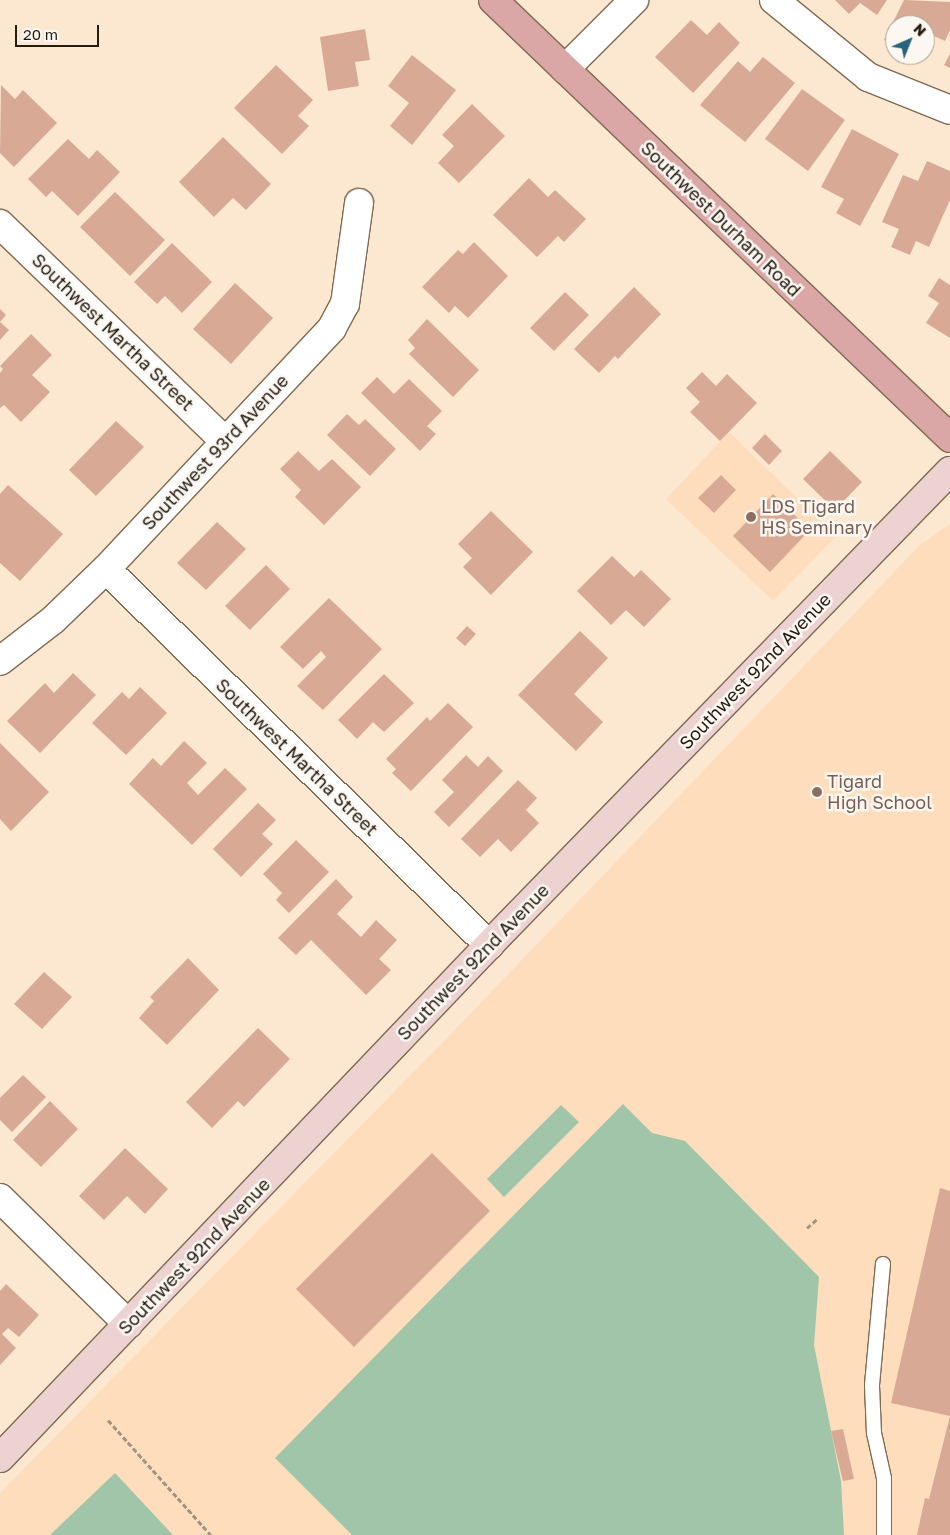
<!DOCTYPE html>
<style>
body{margin:0}
#map{position:relative;width:950px;height:1535px;overflow:hidden;background:#fce7d0;font-family:"Golos Text",sans-serif}
div>[style]{position:absolute}
[style*='--x']{left:calc(var(--x)*1px);top:calc(var(--y)*1px);width:calc(var(--w)*1px);rotate:calc(var(--a)*1deg)}
.built>*{inset:0;background:#fdddbb}
.green>*{inset:0;background:#a0c5a9}
.building>*{inset:0;background:#d8aa96}
.path>*{height:3px;margin-top:-1.5px;transform-origin:0;background:repeating-linear-gradient(90deg,#a39381 0 5px,transparent 0 7.5px)}
.roads{filter:drop-shadow(1px 0 #816a52) drop-shadow(-1px 0 #816a52) drop-shadow(0 1px #816a52) drop-shadow(0 -1px #816a52)}
.lane>*{height:14px;margin:-7px;padding:0 7px;transform-origin:7px;border-radius:7px;background:#fff}
.street>*{height:28px;margin:-14px;padding:0 14px;transform-origin:14px;border-radius:14px;background:#fff}
.secondary>*{height:28px;margin:-14px;padding:0 14px;transform-origin:14px;border-radius:14px;background:#edd2d2}
.primary>*{height:28px;margin:-14px;padding:0 14px;transform-origin:14px;border-radius:14px;background:#daa6a6}
.dots>*{width:14px;height:14px;translate:-50% -50%;box-sizing:border-box;border:2px solid #fcf7f1;border-radius:50%}
span{translate:-50% -50%;white-space:nowrap;text-align:center;line-height:1.15;-webkit-text-stroke:5px #fcf7f1;paint-order:stroke}
.street-label{font-size:18px;color:#241b11}
.education-label{font-size:18px;color:#785e54}
.left{translate:0 -50%;text-align:left}
.north{position:absolute;left:885px;top:15px;width:50px;height:50px;box-sizing:border-box;background:#fcf7f1;border:1px solid #a69f97;border-radius:50%;rotate:44deg;font-size:14px;font-weight:700;line-height:20px;text-align:center;color:#241b11}
.north::after{content:'';display:block;margin:auto;width:18px;height:22px;background:#25647a;clip-path:polygon(50% 0,100% 100%,50% 72%,0 100%)}
.scale{position:absolute;left:15px;top:25px;width:84px;height:22px;box-sizing:border-box;border:2px solid #241b11;border-top:0;padding-left:6px;font-size:15px;line-height:18px;white-space:nowrap;color:#241b11;-webkit-text-stroke:4px #fcf7f1;paint-order:stroke}
</style>
<div id="map">
<div class="built">
<div style="clip-path:polygon(729px 432px,836px 536px,773px 601px,666px 499px)"></div>
<div style="clip-path:polygon(950px 524px,950px 1535px,0 1535px,0 1493px,446px 1039px,921px 544px)"></div>
</div>
<div class="green">
<div style="clip-path:polygon(623px 1104px,652px 1133px,685px 1141px,819px 1277px,814px 1345px,841px 1481px,844px 1535px,352px 1535px,275px 1458px)"></div>
<div style="clip-path:polygon(561px 1105px,579px 1122px,504px 1197px,487px 1179px)"></div>
<div style="clip-path:polygon(115px 1473px,173px 1535px,50px 1535px)"></div>
</div>
<div class="building">
<div style="clip-path:polygon(835px 0,887px 0,877px 15px,860px 3px,849px 14px)"></div>
<div style="clip-path:polygon(904px 0,950px 2px,950px 30px,945px 41px,925px 32px,925px 25px,895px 25px,895px 46px,884px 40px)"></div>
<div style="clip-path:polygon(691px 20px,707px 35px,719px 22px,740px 43px,693px 93px,655px 57px)"></div>
<div style="clip-path:polygon(365px 29px,370px 60px,355px 62px,359px 86px,328px 91px,320px 37px)"></div>
<div style="clip-path:polygon(950px 54px,950px 68px,944px 65px)"></div>
<div style="clip-path:polygon(412px 55px,456px 90px,412px 145px,390px 126px,409px 103px,388px 86px)"></div>
<div style="clip-path:polygon(763px 57px,795px 83px,745px 142px,700px 105px,738px 61px,750px 72px)"></div>
<div style="clip-path:polygon(276px 65px,313px 100px,298px 116px,309px 126px,282px 154px,234px 108px)"></div>
<div style="clip-path:polygon(1px 85px,15px 99px,23px 90px,57px 123px,14px 167px,0 153px)"></div>
<div style="clip-path:polygon(802px 89px,845px 120px,808px 171px,765px 139px)"></div>
<div style="clip-path:polygon(472px 104px,505px 136px,459px 183px,438px 163px,454px 146px,442px 135px)"></div>
<div style="clip-path:polygon(852px 129px,899px 154px,860px 226px,836px 213px,844px 199px,821px 187px)"></div>
<div style="clip-path:polygon(223px 137px,271px 184px,246px 210px,233px 198px,214px 217px,179px 182px)"></div>
<div style="clip-path:polygon(68px 139px,89px 159px,97px 150px,120px 172px,78px 216px,52px 191px,46px 197px,28px 179px)"></div>
<div style="clip-path:polygon(927px 161px,950px 171px,950px 200px,929px 247px,916px 241px,910px 255px,891px 247px,899px 229px,882px 222px,903px 175px,918px 181px)"></div>
<div style="clip-path:polygon(529px 178px,548px 197px,555px 190px,586px 219px,564px 242px,558px 236px,537px 257px,493px 215px)"></div>
<div style="clip-path:polygon(115px 192px,165px 240px,130px 276px,80px 227px)"></div>
<div style="clip-path:polygon(474px 242px,508px 276px,468px 318px,455px 306px,449px 313px,422px 287px,458px 250px,463px 254px)"></div>
<div style="clip-path:polygon(172px 243px,212px 282px,182px 313px,165px 296px,157px 304px,134px 282px)"></div>
<div style="clip-path:polygon(939px 278px,950px 285px,950px 338px,926px 323px,939px 303px,928px 296px)"></div>
<div style="clip-path:polygon(235px 283px,273px 318px,231px 364px,193px 329px)"></div>
<div style="clip-path:polygon(634px 287px,661px 314px,618px 359px,615px 356px,599px 373px,574px 349px)"></div>
<div style="clip-path:polygon(565px 292px,589px 315px,554px 351px,530px 328px)"></div>
<div style="clip-path:polygon(0 309px,6px 315px,0 322px)"></div>
<div style="clip-path:polygon(427px 319px,479px 370px,453px 397px,409px 354px,415px 348px,408px 340px)"></div>
<div style="clip-path:polygon(0 322px,9px 330px,0 340px)"></div>
<div style="clip-path:polygon(31px 334px,52px 355px,32px 375px,50px 392px,21px 422px,4px 405px,0 408px,0 373px,3px 369px,0 366px)"></div>
<div style="clip-path:polygon(702px 372px,716px 386px,727px 374px,757px 403px,720px 441px,690px 412px,700px 402px,686px 388px)"></div>
<div style="clip-path:polygon(377px 377px,394px 394px,409px 379px,442px 411px,427px 426px,436px 434px,420px 451px,361px 393px)"></div>
<div style="clip-path:polygon(347px 414px,359px 425px,365px 419px,396px 449px,370px 476px,327px 435px)"></div>
<div style="clip-path:polygon(116px 421px,144px 447px,96px 496px,69px 470px)"></div>
<div style="clip-path:polygon(765px 434px,782px 451px,769px 465px,752px 448px)"></div>
<div style="clip-path:polygon(298px 451px,319px 471px,332px 459px,361px 487px,324px 525px,295px 497px,301px 490px,280px 469px)"></div>
<div style="clip-path:polygon(830px 451px,862px 482px,835px 510px,803px 479px)"></div>
<div style="clip-path:polygon(721px 475px,736px 490px,714px 513px,698px 498px)"></div>
<div style="clip-path:polygon(8px 485px,63px 534px,20px 581px,0 563px,0 494px)"></div>
<div style="clip-path:polygon(773px 494px,810px 530px,770px 572px,733px 536px)"></div>
<div style="clip-path:polygon(491px 511px,533px 552px,491px 595px,463px 567px,472px 558px,458px 544px)"></div>
<div style="clip-path:polygon(217px 522px,246px 549px,206px 590px,177px 563px)"></div>
<div style="clip-path:polygon(612px 556px,634px 577px,641px 570px,671px 599px,644px 627px,626px 610px,611px 625px,577px 591px)"></div>
<div style="clip-path:polygon(266px 565px,290px 589px,250px 630px,225px 606px)"></div>
<div style="clip-path:polygon(329px 598px,382px 649px,323px 710px,297px 686px,326px 657px,321px 651px,303px 669px,280px 647px)"></div>
<div style="clip-path:polygon(467px 626px,476px 634px,465px 646px,456px 638px)"></div>
<div style="clip-path:polygon(580px 631px,608px 658px,574px 694px,603px 722px,576px 751px,518px 695px)"></div>
<div style="clip-path:polygon(73px 673px,96px 695px,40px 753px,7px 721px,45px 683px,54px 693px)"></div>
<div style="clip-path:polygon(384px 674px,414px 703px,384px 732px,373px 722px,357px 739px,338px 720px)"></div>
<div style="clip-path:polygon(140px 687px,167px 713px,126px 755px,92px 723px,122px 692px,129px 699px)"></div>
<div style="clip-path:polygon(448px 703px,473px 727px,411px 791px,392px 773px,396px 769px,386px 759px,427px 717px,430px 721px)"></div>
<div style="clip-path:polygon(184px 741px,207px 763px,187px 783px,198px 795px,225px 768px,247px 789px,192px 845px,129px 784px,153px 758px,161px 766px)"></div>
<div style="clip-path:polygon(0 743px,49px 792px,11px 831px,0 819px)"></div>
<div style="clip-path:polygon(466px 755px,478px 767px,488px 756px,503px 771px,449px 827px,434px 812px,454px 792px,442px 780px)"></div>
<div style="clip-path:polygon(518px 780px,537px 798px,526px 810px,539px 823px,511px 852px,498px 839px,480px 857px,461px 839px)"></div>
<div style="clip-path:polygon(258px 803px,276px 820px,262px 834px,273px 844px,241px 877px,213px 849px)"></div>
<div style="clip-path:polygon(296px 840px,329px 872px,289px 913px,276px 900px,282px 893px,263px 874px)"></div>
<div style="clip-path:polygon(336px 879px,353px 897px,337px 914px,361px 937px,376px 920px,397px 940px,379px 959px,391px 970px,366px 995px,311px 940px,296px 955px,278px 938px)"></div>
<div style="clip-path:polygon(188px 958px,219px 990px,167px 1045px,139px 1018px,154px 1001px,150px 997px)"></div>
<div style="clip-path:polygon(44px 972px,72px 997px,42px 1029px,14px 1004px)"></div>
<div style="clip-path:polygon(258px 1028px,290px 1059px,244px 1107px,238px 1101px,212px 1128px,186px 1102px)"></div>
<div style="clip-path:polygon(23px 1075px,46px 1097px,12px 1132px,0 1120px,0 1098px)"></div>
<div style="clip-path:polygon(50px 1101px,78px 1129px,41px 1167px,13px 1140px)"></div>
<div style="clip-path:polygon(125px 1148px,168px 1189px,145px 1214px,127px 1196px,104px 1220px,79px 1196px)"></div>
<div style="clip-path:polygon(432px 1153px,490px 1211px,354px 1347px,296px 1289px)"></div>
<div style="clip-path:polygon(940px 1188px,950px 1191px,950px 1535px,917px 1535px,925px 1498px,929px 1499px,950px 1416px,891px 1403px)"></div>
<div style="clip-path:polygon(6px 1284px,39px 1315px,19px 1337px,8px 1328px,2px 1334px,16px 1348px,0 1365px,0 1291px)"></div>
<div style="clip-path:polygon(843px 1429px,854px 1479px,843px 1481px,831px 1431px)"></div>
</div>
<div class="path">
<div style="--x:807;--y:1228;--w:13;--a:-42"></div>
<div style="--x:108;--y:1420;--w:154;--a:48.2"></div>
</div>
<div class="roads">
<div class="lane">
<div style="--x:883;--y:1264;--w:122;--a:95.2"></div>
<div style="--x:872;--y:1386;--w:47;--a:87.6"></div>
<div style="--x:874;--y:1433;--w:46;--a:77.5"></div>
<div style="--x:884;--y:1478;--w:57;--a:90"></div>
</div>
<div class="street">
<div style="--x:774;--y:0;--w:122;--a:39.3"></div>
<div style="--x:868;--y:77;--w:88;--a:21.9"></div>
<div style="--x:565;--y:69;--w:98;--a:-45"></div>
<div style="--x:0;--y:224;--w:313;--a:44"></div>
<div style="--x:106;--y:569;--w:537;--a:44.47"></div>
<div style="--x:0;--y:661;--w:67;--a:-37.7"></div>
<div style="--x:53;--y:620;--w:74;--a:-43.9"></div>
<div style="--x:106;--y:569;--w:330;--a:-46.8"></div>
<div style="--x:332;--y:328;--w:27;--a:-62"></div>
<div style="--x:345;--y:304;--w:102;--a:-82.1"></div>
<div style="--x:0;--y:1198;--w:180;--a:44.5"></div>
</div>
<div class="secondary">
<div style="--x:0;--y:1458;--w:709;--a:-46.37"></div>
<div style="--x:489;--y:945;--w:661;--a:-45.8"></div>
</div>
<div class="primary">
<div style="--x:493;--y:0;--w:633;--a:43.78"></div>
</div>
</div>
<div class="dots">
<div style="left:751px;top:517px;background:#8d6e63"></div>
<div style="left:817px;top:792px;background:#8d6e63"></div>
</div>
<div class="street-label">
<span style="left:721px;top:219px;rotate:44deg">Southwest Durham Road</span>
<span style="left:113px;top:332px;rotate:44deg">Southwest Martha Street</span>
<span style="left:215px;top:452px;rotate:-47deg">Southwest 93rd Avenue</span>
<span style="left:755px;top:671px;rotate:-46deg">Southwest 92nd Avenue</span>
<span style="left:297px;top:757px;rotate:44deg">Southwest Martha Street</span>
<span style="left:473px;top:962px;rotate:-46deg">Southwest 92nd Avenue</span>
<span style="left:194px;top:1256px;rotate:-46deg">Southwest 92nd Avenue</span>
</div>
<div class="education-label">
<span class="left" style="left:761px;top:517px">LDS Tigard<br>HS Seminary</span>
<span class="left" style="left:827px;top:792px">Tigard<br>High School</span>
</div>
<div class="north">N</div>
<div class="scale">20 m</div>
</div>
